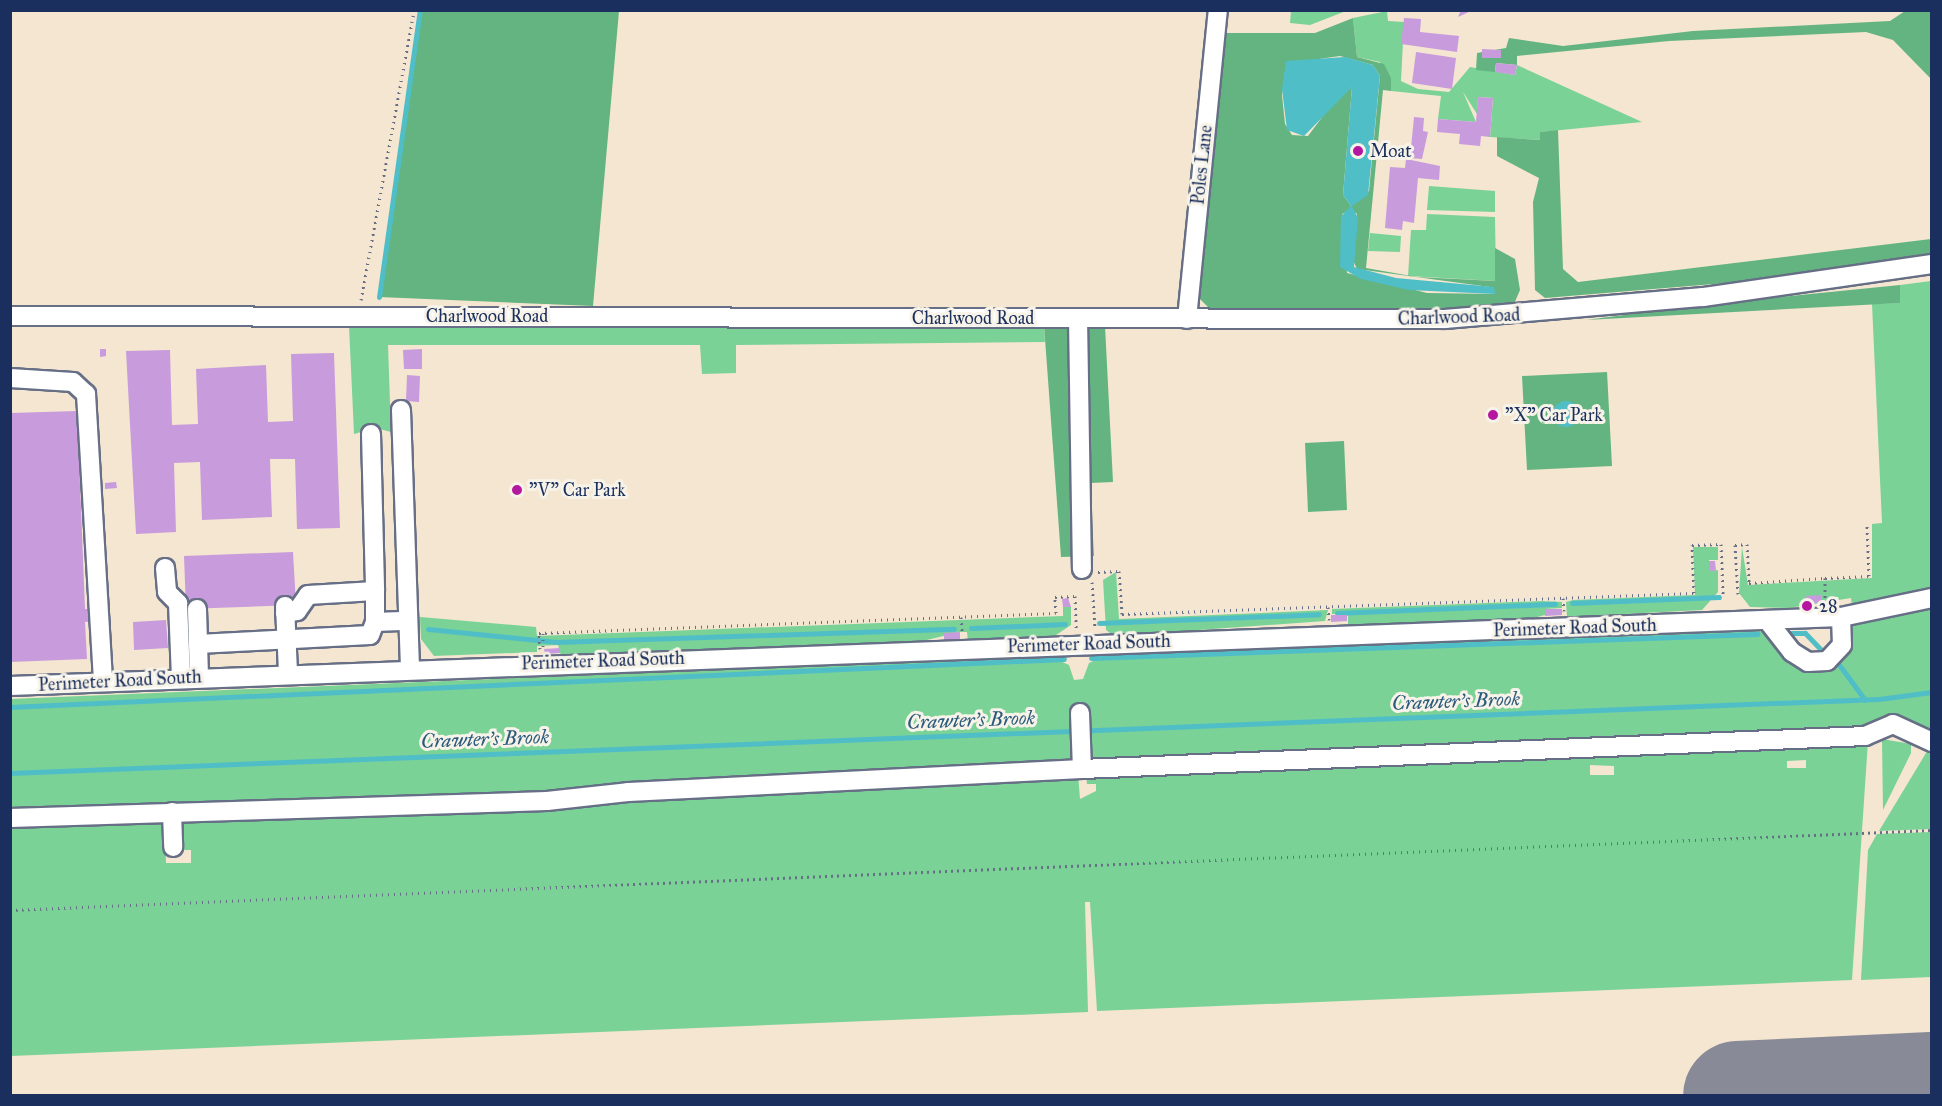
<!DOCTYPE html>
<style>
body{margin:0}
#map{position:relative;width:1942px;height:1106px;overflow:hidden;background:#f4e6d0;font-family:"IM FELL Great Primer",serif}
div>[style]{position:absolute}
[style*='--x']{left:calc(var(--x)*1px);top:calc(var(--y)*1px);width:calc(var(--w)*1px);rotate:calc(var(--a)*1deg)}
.green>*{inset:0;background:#7ad297}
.forest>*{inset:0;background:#63b480}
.water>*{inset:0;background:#50bec6}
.round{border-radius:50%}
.stream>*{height:5px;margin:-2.5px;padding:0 2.5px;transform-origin:2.5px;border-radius:2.5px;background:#50bec6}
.runway>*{height:110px;margin:-55px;padding:0 55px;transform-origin:55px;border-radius:55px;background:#888a97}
.building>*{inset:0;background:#c89bdd}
.path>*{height:3px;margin-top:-1.5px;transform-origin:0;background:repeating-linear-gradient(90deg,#676f86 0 1.5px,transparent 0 6px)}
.roads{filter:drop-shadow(2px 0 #676f86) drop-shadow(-2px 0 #676f86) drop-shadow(0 2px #676f86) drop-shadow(0 -2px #676f86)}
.minor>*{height:18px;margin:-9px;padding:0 9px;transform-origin:9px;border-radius:9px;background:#fff}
.dots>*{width:16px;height:16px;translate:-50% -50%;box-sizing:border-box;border:3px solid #f7f3e8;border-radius:50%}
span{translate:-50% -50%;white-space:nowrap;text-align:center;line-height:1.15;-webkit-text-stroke:6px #f7f3e8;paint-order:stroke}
.poi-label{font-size:18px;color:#1b2f5e}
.left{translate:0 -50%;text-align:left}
.street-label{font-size:18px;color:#1b2f5e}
.water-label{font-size:20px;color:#2b5a7d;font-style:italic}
.frame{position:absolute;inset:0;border:12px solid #1b2f5e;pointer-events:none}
</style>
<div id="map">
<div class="green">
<div style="clip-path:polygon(1291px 11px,1346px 11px,1310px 25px,1290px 23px)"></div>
<div style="clip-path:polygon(1387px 11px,1388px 21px,1404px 22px,1401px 81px,1418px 89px,1449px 92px,1470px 67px,1515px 75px,1517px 65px,1642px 122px,1541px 132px,1541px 140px,1490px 137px,1493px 98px,1478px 97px,1477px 114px,1463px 92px,1476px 122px,1438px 119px,1441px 96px,1391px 91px,1380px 62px,1357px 57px,1353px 18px)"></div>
<div style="clip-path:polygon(1429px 186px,1495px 191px,1495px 212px,1427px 210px)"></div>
<div style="clip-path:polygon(1427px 214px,1495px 217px,1496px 281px,1408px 276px,1411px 230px,1426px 230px)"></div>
<div style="clip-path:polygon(1370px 233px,1401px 236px,1400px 252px,1368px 251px)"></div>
<div style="clip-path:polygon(1931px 281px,1931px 592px,1852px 607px,1851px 598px,1789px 608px,1750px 607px,1739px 593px,1742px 547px,1748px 585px,1872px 578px,1872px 524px,1882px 523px,1872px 304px,1900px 303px,1900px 285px)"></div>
<div style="clip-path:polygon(1044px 325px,1045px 342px,736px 345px,736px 373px,702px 374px,700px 345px,388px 345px,391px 432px,376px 428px,354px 434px,349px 326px)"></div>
<div style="clip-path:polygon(1693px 547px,1718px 547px,1718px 560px,1709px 560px,1709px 571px,1718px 570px,1718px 592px,1702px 610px,1567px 617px,1566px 602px,1573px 600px,1695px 595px)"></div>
<div style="clip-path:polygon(1116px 572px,1119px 619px,1328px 610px,1325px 621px,1114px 636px,1106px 630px,1103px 580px)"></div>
<div style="clip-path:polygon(1542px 601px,1562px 602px,1562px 608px,1545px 609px,1545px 615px,1529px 619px,1348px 626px,1348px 614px,1332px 614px,1332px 609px)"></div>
<div style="clip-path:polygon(1063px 607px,1071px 607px,1071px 625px,1053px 637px,968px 642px,967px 632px,960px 632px,910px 644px,562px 659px,558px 645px,537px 646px,537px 652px,434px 656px,421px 639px,420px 617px,536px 627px,537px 636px,1063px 616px)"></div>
<div style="clip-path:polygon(1932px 609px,1931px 736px,1871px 730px,1094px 765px,1076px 759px,1072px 765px,535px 794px,11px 812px,10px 699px,1049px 656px,1069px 665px,1074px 680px,1083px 679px,1089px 663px,1109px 654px,1754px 628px,1768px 635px,1797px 666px,1817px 673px,1844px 660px,1852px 647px,1851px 624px)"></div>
<div style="clip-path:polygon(1882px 739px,1911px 744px,1911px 753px,1883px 810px)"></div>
<div style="clip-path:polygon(evenodd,1868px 741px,1852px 980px,1097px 1011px,1090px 902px,1085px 902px,1088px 1012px,11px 1056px,10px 821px,165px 822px,166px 863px,191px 863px,191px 850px,178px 850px,176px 821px,1078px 774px,1080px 799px,1096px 791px,1096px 784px,1087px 784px,1086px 774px,1868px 741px,1806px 760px,1806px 768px,1787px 768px,1787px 761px,1806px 760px,1868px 741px,1590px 765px,1614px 766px,1614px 775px,1590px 775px,1590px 765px)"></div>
<div style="clip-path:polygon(1931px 750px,1931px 829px,1879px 831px,1926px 753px)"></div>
<div style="clip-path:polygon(1931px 832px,1931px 977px,1861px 980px,1868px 850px,1877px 834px)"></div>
</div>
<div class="forest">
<div style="clip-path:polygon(421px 11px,619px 11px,593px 306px,379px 297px)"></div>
<div style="clip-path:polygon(1905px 11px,1931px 11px,1931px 79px,1893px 40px,1866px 32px,1669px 41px,1517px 56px,1517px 65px,1496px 63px,1495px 72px,1476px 70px,1477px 53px,1506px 48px,1509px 38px,1563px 46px,1693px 31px,1890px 21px)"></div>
<div style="clip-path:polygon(evenodd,1353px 18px,1357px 57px,1384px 64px,1391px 78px,1391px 91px,1383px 90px,1366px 268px,1417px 277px,1495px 281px,1495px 248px,1515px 259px,1520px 290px,1514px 304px,1428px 312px,1303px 311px,1209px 308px,1200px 299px,1196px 279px,1224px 33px,1315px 33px,1353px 18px,1340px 56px,1373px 65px,1380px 76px,1369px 191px,1351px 206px,1343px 195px,1352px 87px,1338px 96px,1308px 136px,1292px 135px,1285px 124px,1282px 95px,1285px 72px,1305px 61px,1340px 56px,1353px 18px,1351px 209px,1357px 214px,1351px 256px,1357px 269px,1490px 287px,1495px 294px,1427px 293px,1347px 273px,1342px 214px,1351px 209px)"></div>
<div style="clip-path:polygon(1558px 130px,1563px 269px,1578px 282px,1931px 239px,1931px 255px,1726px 283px,1545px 298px,1535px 290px,1533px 202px,1539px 178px,1497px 156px,1497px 137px,1540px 140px,1540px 132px)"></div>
<div style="clip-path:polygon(1900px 285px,1900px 303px,1586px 320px,1699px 305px)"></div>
<div style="clip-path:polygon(1044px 325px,1105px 326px,1113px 482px,1090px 483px,1094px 556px,1061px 557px)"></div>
<div style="clip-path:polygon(1607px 372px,1612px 466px,1527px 470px,1522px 376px)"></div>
<div style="clip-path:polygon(1344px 441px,1347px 510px,1308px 512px,1305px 443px)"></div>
</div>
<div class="water">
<div style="clip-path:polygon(1345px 57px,1373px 65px,1380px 76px,1368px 195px,1352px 206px,1358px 218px,1354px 267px,1396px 278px,1494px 287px,1495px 294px,1409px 290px,1361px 279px,1340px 267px,1341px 216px,1351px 206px,1343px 195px,1352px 87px,1304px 136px,1287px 130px,1282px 89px,1286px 61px)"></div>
<div class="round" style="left:1553px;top:401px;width:26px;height:26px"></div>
</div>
<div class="stream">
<div style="--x:379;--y:297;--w:290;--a:-81.9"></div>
<div style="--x:1572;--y:603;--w:147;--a:-2.3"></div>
<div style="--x:1337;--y:613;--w:218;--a:-2.4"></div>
<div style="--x:1099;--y:623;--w:220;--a:-2.3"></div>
<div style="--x:971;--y:628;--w:94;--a:-2.4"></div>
<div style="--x:428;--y:629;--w:129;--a:5.8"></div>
<div style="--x:556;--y:642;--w:398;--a:-1.9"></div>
<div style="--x:1788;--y:633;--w:17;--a:0"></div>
<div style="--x:1805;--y:633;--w:28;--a:46"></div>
<div style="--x:1091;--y:658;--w:667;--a:-2.06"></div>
<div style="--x:1840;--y:666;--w:42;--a:53.7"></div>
<div style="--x:10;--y:707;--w:1055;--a:-2.61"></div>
<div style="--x:10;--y:773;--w:1870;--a:-2.27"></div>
<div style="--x:1879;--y:699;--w:53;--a:-7.5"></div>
</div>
<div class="runway">
<div style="--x:1738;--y:1096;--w:194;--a:-2.7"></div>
</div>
<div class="building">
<div style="clip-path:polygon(1461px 10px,1473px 10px,1458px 17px)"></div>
<div style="clip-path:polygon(1404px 18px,1421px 19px,1420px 32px,1459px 36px,1457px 52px,1401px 44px)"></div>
<div style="clip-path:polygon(1482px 49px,1501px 50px,1501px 58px,1482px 58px)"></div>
<div style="clip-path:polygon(1416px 52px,1456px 58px,1452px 89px,1412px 83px)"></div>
<div style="clip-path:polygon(1496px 63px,1517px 65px,1515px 75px,1495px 72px)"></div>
<div style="clip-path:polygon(1478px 97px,1493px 98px,1490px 137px,1481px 136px,1480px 146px,1459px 144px,1460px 134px,1437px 132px,1438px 119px,1476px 122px)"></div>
<div style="clip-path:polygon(1414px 117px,1424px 118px,1423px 131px,1428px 132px,1422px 159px,1410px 158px)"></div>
<div style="clip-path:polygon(1406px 159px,1440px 166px,1439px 180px,1418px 178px,1414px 223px,1403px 221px,1402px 230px,1385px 228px,1390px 167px,1405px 168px)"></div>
<div style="clip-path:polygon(100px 349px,106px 349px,106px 356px,100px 357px)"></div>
<div style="clip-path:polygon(422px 349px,422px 369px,404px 369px,403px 350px)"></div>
<div style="clip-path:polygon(170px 350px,172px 425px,198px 424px,196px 369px,266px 365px,268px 422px,293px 421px,291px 354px,334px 353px,340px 528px,297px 529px,295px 459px,270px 459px,272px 517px,202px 520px,200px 462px,174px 463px,176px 532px,136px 534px,126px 351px)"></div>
<div style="clip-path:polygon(407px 375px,420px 376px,419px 402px,406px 401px)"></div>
<div style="clip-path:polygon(77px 411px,78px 446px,87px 446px,88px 458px,79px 458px,85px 609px,95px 609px,95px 621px,85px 622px,87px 659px,10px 662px,10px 413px)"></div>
<div style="clip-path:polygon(116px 482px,117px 488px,105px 489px,105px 483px)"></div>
<div style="clip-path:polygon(293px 552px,296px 605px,186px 609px,184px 556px)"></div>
<div style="clip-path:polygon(1709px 561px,1715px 561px,1716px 571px,1709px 571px)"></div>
<div style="clip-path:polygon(1821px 595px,1821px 603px,1807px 603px,1806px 596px)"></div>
<div style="clip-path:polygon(1068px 598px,1071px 607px,1063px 607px,1062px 599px)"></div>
<div style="clip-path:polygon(1545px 609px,1562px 609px,1562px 615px,1545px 616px)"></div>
<div style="clip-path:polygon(1331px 615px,1347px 615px,1347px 621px,1331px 622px)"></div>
<div style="clip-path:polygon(166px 620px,168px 648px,134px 650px,133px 622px)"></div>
<div style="clip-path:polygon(960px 632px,960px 639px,944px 640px,944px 633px)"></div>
<div style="clip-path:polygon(560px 648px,560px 653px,545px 654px,544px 649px)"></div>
</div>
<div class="path">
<div style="--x:361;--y:300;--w:295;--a:-79.6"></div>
<div style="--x:1098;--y:572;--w:21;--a:-3"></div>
<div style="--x:1119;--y:571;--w:43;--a:86"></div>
<div style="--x:1122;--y:614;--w:572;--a:-2.1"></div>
<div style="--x:1694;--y:593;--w:48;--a:-92.4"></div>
<div style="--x:1692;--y:545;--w:29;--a:-2"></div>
<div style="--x:1721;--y:544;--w:50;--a:87.7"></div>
<div style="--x:1825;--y:578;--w:44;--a:-2.6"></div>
<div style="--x:1869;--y:576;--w:53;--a:-92.2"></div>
<div style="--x:1092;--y:582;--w:47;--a:86.3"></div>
<div style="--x:1738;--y:594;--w:49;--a:-93.5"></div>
<div style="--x:1735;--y:545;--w:12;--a:-5"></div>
<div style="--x:1747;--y:544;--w:39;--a:87"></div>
<div style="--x:1749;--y:583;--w:76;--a:-3.8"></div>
<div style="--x:1825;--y:578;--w:24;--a:90"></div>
<div style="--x:1563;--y:598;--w:13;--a:86"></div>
<div style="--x:1328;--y:607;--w:13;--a:86"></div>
<div style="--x:961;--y:617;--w:16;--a:86"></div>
<div style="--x:543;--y:633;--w:17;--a:90"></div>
<div style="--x:540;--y:649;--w:16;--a:-94"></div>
<div style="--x:539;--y:633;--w:517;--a:-2.22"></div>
<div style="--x:1056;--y:613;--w:16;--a:-94"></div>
<div style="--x:1055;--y:597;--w:20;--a:-3"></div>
<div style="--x:1075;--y:596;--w:32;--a:88"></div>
<div style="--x:10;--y:910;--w:1924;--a:-2.38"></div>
</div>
<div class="roads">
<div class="minor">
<div style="--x:10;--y:316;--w:1435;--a:0.12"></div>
<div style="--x:1445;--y:319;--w:259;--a:-4.9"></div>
<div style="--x:1703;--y:297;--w:231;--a:-8.2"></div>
<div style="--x:1078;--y:318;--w:251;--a:89.1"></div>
<div style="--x:1187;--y:319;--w:311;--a:-84.3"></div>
<div style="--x:10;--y:378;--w:63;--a:3.6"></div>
<div style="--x:73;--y:382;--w:18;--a:43"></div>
<div style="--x:86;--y:394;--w:288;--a:86.6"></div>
<div style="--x:401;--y:410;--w:258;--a:88"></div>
<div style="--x:371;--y:434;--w:157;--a:88.5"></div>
<div style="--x:165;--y:568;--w:24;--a:85"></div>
<div style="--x:167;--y:592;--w:16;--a:45"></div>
<div style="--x:178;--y:603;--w:75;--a:87.7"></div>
<div style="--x:285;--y:606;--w:66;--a:87.4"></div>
<div style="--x:197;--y:609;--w:68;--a:88.3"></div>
<div style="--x:285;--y:613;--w:12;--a:-9"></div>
<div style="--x:297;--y:611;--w:19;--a:-55"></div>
<div style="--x:308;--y:595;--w:67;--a:-3.4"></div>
<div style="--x:375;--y:591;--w:31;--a:90"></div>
<div style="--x:1841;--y:617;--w:93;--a:-11.8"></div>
<div style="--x:198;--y:644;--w:172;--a:-3"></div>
<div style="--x:370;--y:635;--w:14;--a:-69"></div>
<div style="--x:375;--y:622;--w:33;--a:-2"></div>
<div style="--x:10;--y:686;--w:1832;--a:-2.16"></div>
<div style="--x:1841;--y:617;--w:28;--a:88"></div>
<div style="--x:1842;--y:645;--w:22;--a:133"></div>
<div style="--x:1827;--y:661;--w:19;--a:177"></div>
<div style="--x:1808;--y:662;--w:19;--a:-148"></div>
<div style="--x:1792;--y:652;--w:39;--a:-128"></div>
<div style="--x:1080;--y:713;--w:56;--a:88"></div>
<div style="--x:172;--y:812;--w:35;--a:88"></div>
<div style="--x:10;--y:818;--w:537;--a:-1.81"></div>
<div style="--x:547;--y:801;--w:81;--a:-6.3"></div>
<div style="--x:628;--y:792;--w:455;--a:-2.9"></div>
<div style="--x:1082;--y:769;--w:784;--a:-2.41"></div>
<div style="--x:1865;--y:736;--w:30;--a:-23"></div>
<div style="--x:1893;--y:724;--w:43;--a:24.8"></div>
</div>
</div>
<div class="dots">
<div style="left:1358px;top:151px;background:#b5179e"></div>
<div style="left:1493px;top:415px;background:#b5179e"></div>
<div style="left:517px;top:490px;background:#b5179e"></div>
<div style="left:1807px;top:606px;background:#b5179e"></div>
</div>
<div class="poi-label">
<span class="left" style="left:1370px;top:151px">Moat</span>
<span class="left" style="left:1505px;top:415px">"X" Car Park</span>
<span class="left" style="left:529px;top:490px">"V" Car Park</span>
<span class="left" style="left:1819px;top:606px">28</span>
</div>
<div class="street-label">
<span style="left:1202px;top:165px;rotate:-84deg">Poles Lane</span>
<span style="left:487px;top:316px">Charlwood Road</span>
<span style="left:1459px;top:317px;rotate:-2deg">Charlwood Road</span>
<span style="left:973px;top:318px">Charlwood Road</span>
<span style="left:1575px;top:628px;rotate:-2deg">Perimeter Road South</span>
<span style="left:1089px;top:644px;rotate:-2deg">Perimeter Road South</span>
<span style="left:603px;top:661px;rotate:-2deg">Perimeter Road South</span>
<span style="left:120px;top:681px;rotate:-3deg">Perimeter Road South</span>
</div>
<div class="water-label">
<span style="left:1456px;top:701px;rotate:-2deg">Crawter's Brook</span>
<span style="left:971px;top:720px;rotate:-2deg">Crawter's Brook</span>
<span style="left:485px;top:739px;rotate:-2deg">Crawter's Brook</span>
</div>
<div class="frame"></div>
</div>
